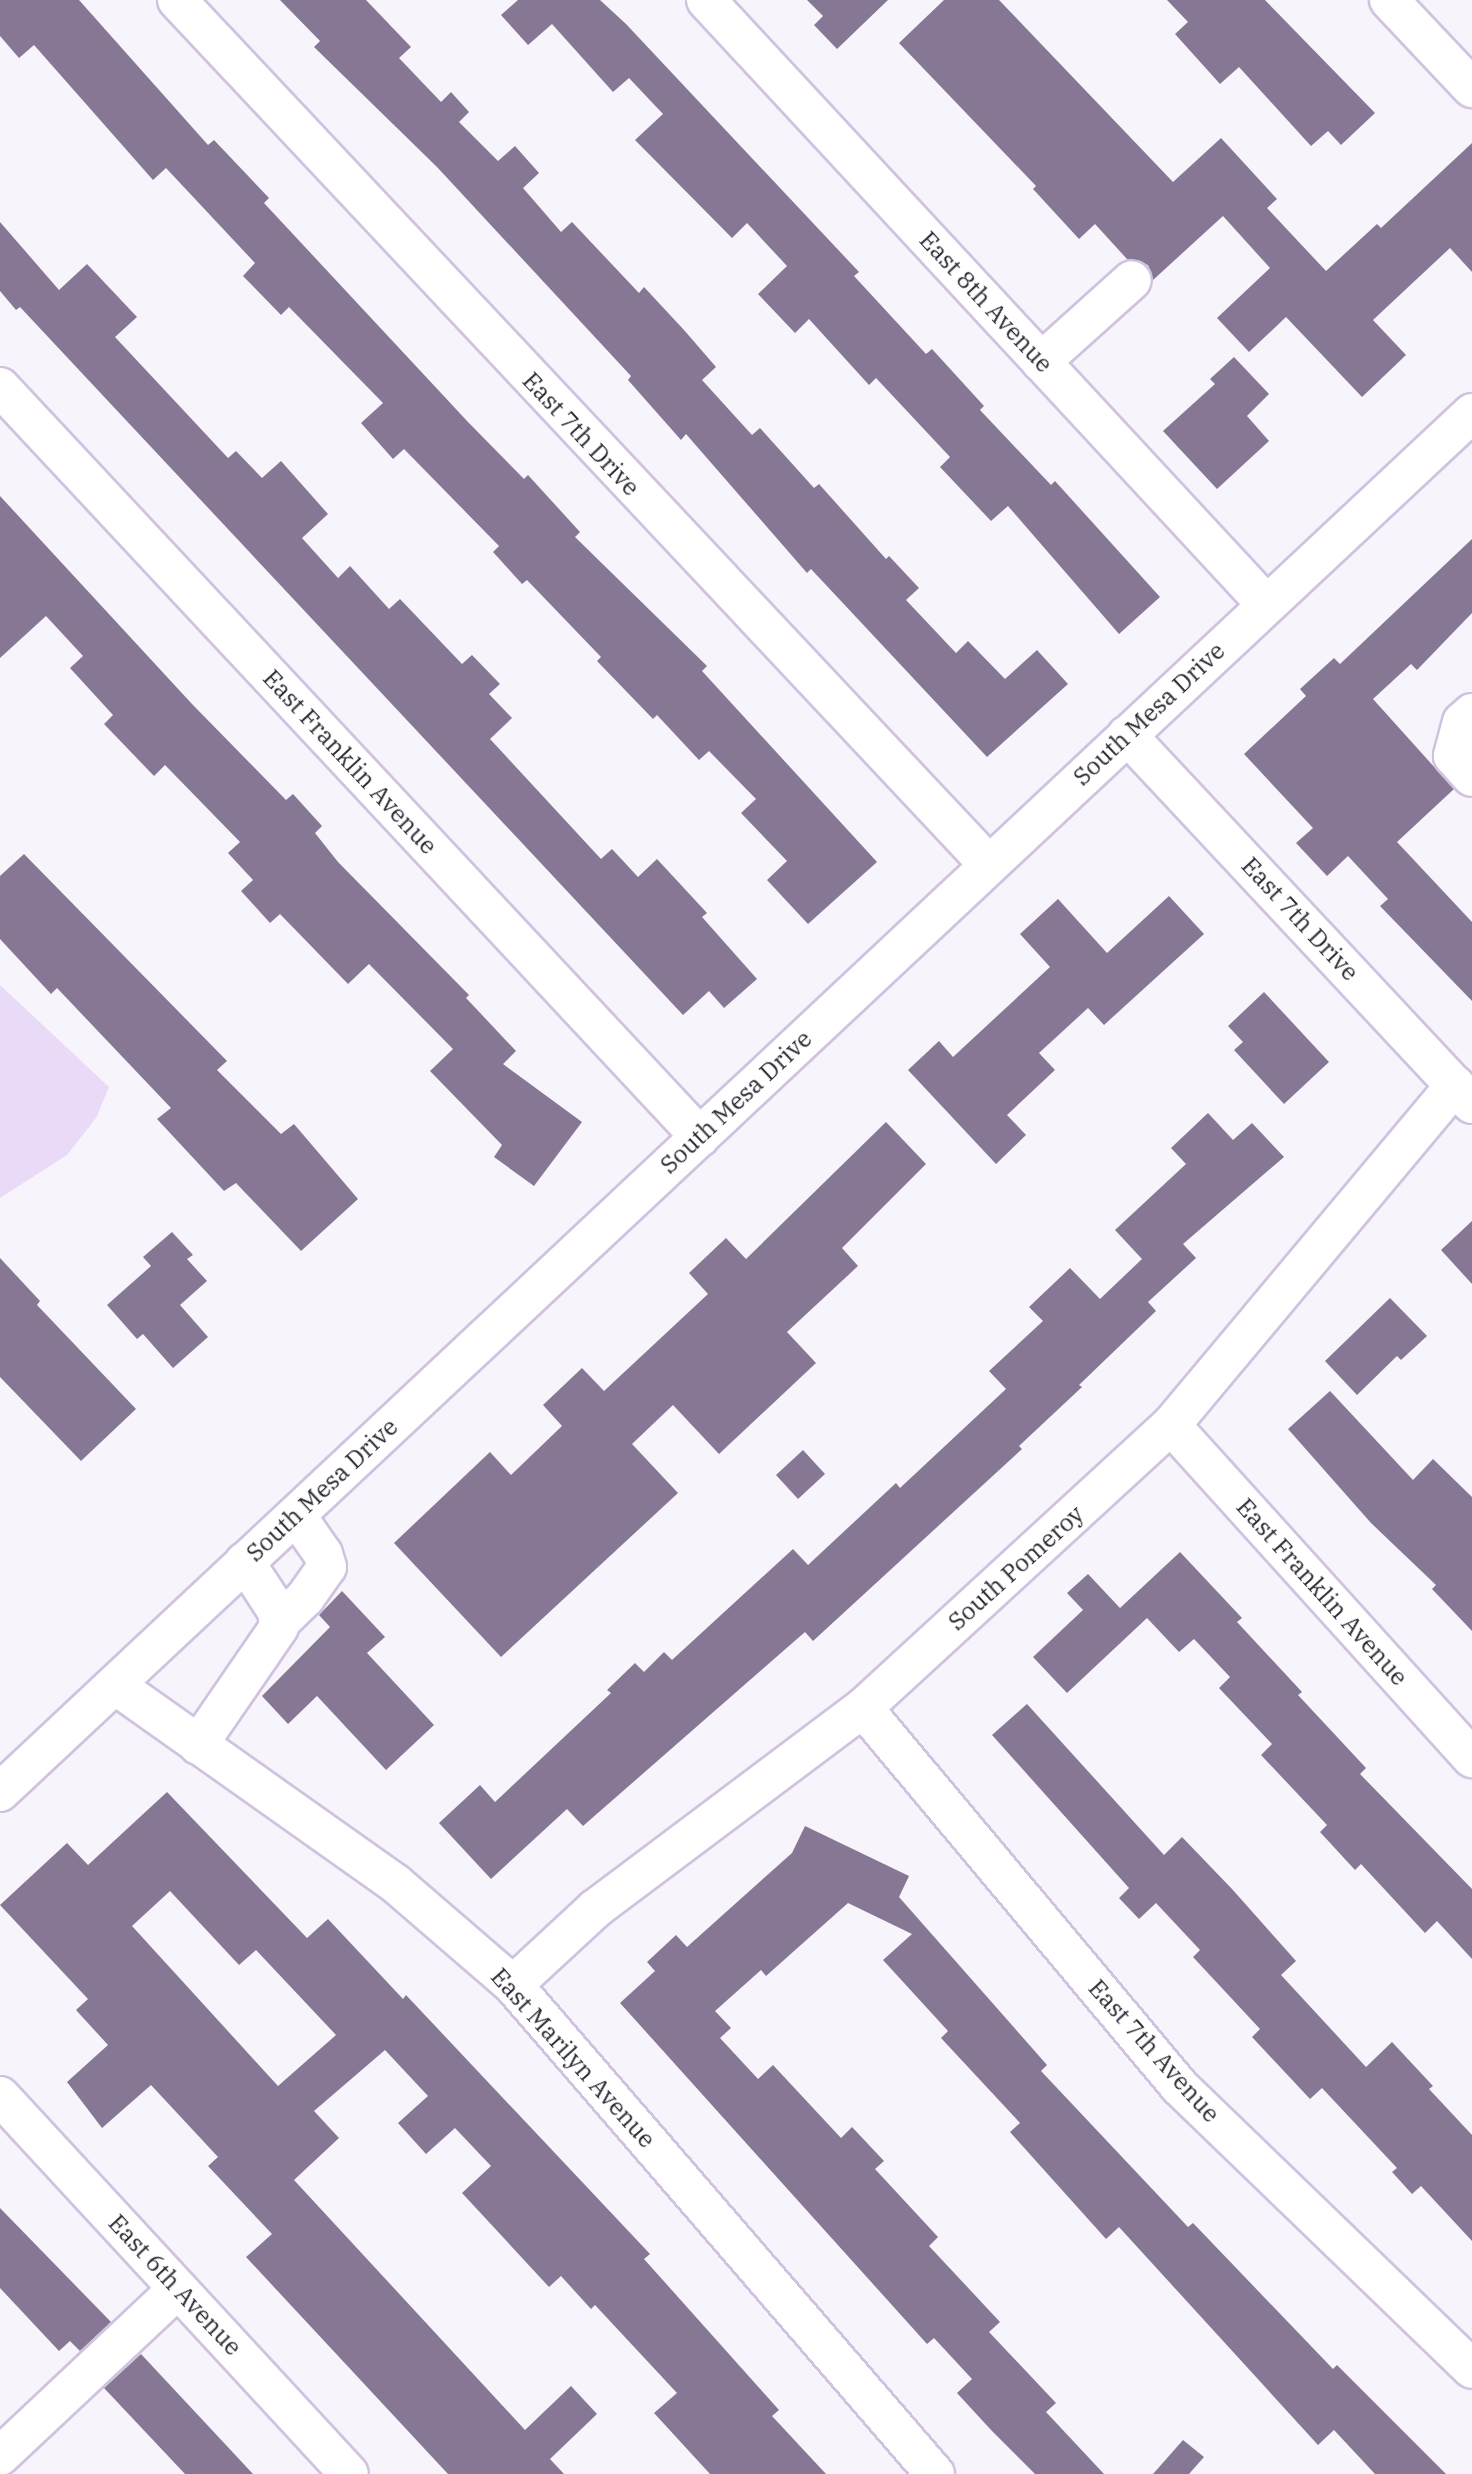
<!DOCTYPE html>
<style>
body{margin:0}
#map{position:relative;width:1472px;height:2474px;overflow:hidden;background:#f7f4fb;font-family:"IBM Plex Serif",serif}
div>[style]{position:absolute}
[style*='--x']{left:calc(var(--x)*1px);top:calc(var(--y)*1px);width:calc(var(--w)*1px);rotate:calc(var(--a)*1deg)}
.green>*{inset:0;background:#e9daf8}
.building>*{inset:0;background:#867894}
.roads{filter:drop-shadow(2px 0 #d1c2e0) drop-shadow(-2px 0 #d1c2e0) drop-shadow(0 2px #d1c2e0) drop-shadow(0 -2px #d1c2e0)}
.minor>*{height:38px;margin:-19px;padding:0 19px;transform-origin:19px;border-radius:19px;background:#fff}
.major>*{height:38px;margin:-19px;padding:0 19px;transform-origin:19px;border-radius:19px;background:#fff}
span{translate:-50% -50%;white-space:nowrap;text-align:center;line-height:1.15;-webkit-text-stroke:5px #fff;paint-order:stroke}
.street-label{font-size:24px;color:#2d2732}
</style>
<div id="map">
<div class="green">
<div style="clip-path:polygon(0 985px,109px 1087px,96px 1118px,67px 1155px,0 1198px)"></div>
</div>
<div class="building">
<div style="clip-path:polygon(0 0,79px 0,208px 145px,214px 140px,269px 198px,264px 203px,468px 422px,524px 479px,528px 475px,580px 532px,575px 537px,707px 666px,702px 671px,877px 862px,808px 924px,767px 880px,787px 861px,741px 813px,756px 799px,709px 751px,699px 760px,657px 715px,653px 719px,597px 661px,601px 657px,527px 580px,522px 584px,493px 552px,499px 546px,404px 449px,393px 459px,361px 423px,383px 403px,289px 307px,281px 315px,243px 276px,255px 263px,166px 168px,153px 180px,34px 45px,19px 58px,0 36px)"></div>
<div style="clip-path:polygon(280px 0,366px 0,411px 47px,399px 58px,441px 102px,451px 92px,469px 112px,459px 122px,498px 161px,515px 146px,539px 173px,523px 188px,561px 232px,572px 222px,639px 293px,644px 287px,684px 330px,716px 367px,702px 380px,752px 435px,760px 428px,814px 488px,819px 484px,886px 559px,889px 556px,919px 588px,906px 600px,956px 653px,968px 641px,1005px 679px,1037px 650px,1068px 684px,987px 757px,811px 569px,807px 573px,686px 434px,681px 440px,628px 380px,631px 376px,437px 167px,314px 47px,320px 41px)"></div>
<div style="clip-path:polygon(518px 0,600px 0,626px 24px,859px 272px,854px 276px,926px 354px,932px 349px,984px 406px,980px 410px,1051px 485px,1055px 481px,1160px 597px,1119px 634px,1008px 506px,991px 521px,940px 467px,950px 457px,876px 378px,869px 385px,809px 319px,795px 333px,758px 294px,787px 266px,747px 223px,732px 238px,635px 140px,663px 114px,629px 78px,613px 92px,552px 24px,528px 45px,501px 15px)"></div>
<div style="clip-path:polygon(807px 0,888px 0,837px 49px,814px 25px,823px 16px)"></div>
<div style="clip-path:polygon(944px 0,999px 0,1173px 182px,1221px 138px,1277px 199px,1267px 208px,1326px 271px,1377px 224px,1381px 228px,1472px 143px,1472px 272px,1450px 248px,1373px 320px,1406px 355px,1362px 397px,1286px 317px,1249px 352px,1217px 318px,1270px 268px,1223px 216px,1153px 280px,1148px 265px,1127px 259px,1095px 224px,1079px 239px,1033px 189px,1036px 186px,899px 43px)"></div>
<div style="clip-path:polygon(1167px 0,1265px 0,1375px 113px,1341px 145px,1328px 131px,1311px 146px,1239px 67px,1220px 84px,1175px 34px,1188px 22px)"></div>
<div style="clip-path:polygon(0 222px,59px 290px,87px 264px,137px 317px,115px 337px,228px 458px,236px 451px,262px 478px,281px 461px,328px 514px,302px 538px,338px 578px,350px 566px,389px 609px,400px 599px,462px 664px,472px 655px,500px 684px,489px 694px,512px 718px,490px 739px,601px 859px,612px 849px,638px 877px,657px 859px,707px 913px,702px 917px,757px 979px,724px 1008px,709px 991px,683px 1015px,20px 307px,16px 310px,0 291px)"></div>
<div style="clip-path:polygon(1234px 357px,1269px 394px,1247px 416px,1269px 441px,1217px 489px,1163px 431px,1215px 384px,1210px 379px)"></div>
<div style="clip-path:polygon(0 496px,192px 704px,286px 800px,293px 794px,322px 826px,315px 833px,338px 862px,469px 995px,466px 998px,516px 1051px,503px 1064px,582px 1122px,534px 1186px,494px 1157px,502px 1145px,430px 1071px,453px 1049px,369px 964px,348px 984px,280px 914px,270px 923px,241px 891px,253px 880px,228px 853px,240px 842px,165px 765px,154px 776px,104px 724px,113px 715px,70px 668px,83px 656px,46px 616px,0 658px)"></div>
<div style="clip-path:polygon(1472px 539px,1472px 613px,1417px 670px,1411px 664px,1373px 699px,1454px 789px,1397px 842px,1472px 922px,1472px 1001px,1380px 906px,1388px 899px,1348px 856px,1327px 876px,1296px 843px,1313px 828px,1244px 754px,1306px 696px,1300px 689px,1334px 658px,1340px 664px)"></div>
<div style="clip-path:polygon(24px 854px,227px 1061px,217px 1070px,281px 1134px,294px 1124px,358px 1199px,301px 1251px,236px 1183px,224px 1191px,157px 1119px,171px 1108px,57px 988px,51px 994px,0 939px,0 876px)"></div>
<div style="clip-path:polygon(1169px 896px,1204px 934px,1104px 1025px,1088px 1008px,1039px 1053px,1055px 1070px,1007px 1115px,1026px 1135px,996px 1164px,908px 1070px,939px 1041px,953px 1057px,1050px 967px,1020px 934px,1058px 899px,1107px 953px)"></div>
<div style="clip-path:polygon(1264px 992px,1329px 1062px,1284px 1104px,1234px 1050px,1243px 1042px,1228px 1026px)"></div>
<div style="clip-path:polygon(1208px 1113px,1233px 1140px,1252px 1123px,1284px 1157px,1183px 1244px,1196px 1258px,1148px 1302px,1156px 1311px,1079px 1385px,1082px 1387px,1019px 1446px,1022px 1449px,813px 1641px,805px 1632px,583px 1826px,567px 1809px,491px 1879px,439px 1823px,480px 1785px,495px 1802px,611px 1693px,607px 1690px,635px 1663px,644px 1672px,664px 1652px,672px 1660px,793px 1549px,808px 1565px,896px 1483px,900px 1488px,1006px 1389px,989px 1371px,1043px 1321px,1029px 1307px,1070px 1268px,1100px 1299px,1142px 1259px,1115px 1230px,1186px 1164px,1171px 1148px)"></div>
<div style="clip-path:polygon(886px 1122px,926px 1164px,842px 1248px,858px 1266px,787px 1332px,816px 1363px,719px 1454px,673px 1405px,632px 1444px,678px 1493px,501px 1657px,394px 1543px,490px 1452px,511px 1475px,562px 1426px,543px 1405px,582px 1368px,604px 1391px,708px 1294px,689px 1273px,726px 1238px,746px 1259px)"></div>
<div style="clip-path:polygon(1472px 1221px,1472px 1284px,1441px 1250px)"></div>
<div style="clip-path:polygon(172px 1232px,193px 1255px,187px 1259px,207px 1281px,180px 1305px,208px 1337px,173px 1368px,143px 1334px,137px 1339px,107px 1305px,151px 1266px,143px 1257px)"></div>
<div style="clip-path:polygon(0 1258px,40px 1301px,37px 1305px,136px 1409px,81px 1461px,0 1377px)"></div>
<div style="clip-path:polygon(1390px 1298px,1427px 1336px,1401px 1360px,1397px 1356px,1357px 1395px,1325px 1361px)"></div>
<div style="clip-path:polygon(1330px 1391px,1413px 1480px,1433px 1459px,1472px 1497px,1472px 1631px,1432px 1589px,1436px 1585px,1371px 1523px,1288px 1429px)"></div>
<div style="clip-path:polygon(803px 1450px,825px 1474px,798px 1499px,776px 1475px)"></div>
<div style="clip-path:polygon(1180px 1552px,1242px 1618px,1237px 1622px,1302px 1692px,1298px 1695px,1366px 1768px,1360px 1774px,1472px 1889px,1472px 1959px,1437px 1921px,1425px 1933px,1361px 1864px,1355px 1870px,1320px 1832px,1327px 1825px,1261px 1755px,1272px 1744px,1219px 1688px,1230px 1677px,1194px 1639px,1179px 1652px,1147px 1618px,1067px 1693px,1033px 1657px,1083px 1610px,1067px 1593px,1088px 1574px,1120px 1608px)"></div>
<div style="clip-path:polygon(342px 1591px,385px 1637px,367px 1653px,434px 1725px,386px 1770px,317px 1696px,288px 1724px,262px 1696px,330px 1627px,319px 1615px)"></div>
<div style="clip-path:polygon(1027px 1704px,1164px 1855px,1182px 1837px,1232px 1889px,1296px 1961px,1281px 1975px,1366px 2067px,1392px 2042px,1433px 2086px,1429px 2089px,1472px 2135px,1472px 2241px,1421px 2186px,1412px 2194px,1392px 2172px,1397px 2168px,1322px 2088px,1310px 2099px,1252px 2037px,1260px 2029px,1193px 1957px,1200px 1950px,1156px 1903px,1139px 1919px,1119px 1898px,1129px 1888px,992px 1735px)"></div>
<div style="clip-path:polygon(evenodd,167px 1792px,307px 1938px,328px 1919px,403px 1999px,406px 1995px,650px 2254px,644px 2259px,779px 2410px,772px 2416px,826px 2474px,710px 2474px,654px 2413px,677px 2393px,595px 2305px,591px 2309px,561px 2276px,549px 2287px,462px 2193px,491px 2166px,455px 2128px,426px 2154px,398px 2123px,428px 2096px,385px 2050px,314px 2111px,339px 2138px,294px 2180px,525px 2430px,571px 2386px,597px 2414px,550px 2459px,564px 2474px,448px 2474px,246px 2257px,272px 2234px,208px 2166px,218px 2157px,151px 2085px,102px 2128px,67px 2082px,108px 2045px,76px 2010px,88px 1999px,0 1905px,67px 1843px,88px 1865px,167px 1792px,170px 1891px,239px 1965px,256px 1950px,336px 2035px,278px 2086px,132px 1926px,170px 1891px)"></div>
<div style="clip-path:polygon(805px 1826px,909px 1876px,899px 1897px,1047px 2065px,1041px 2071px,1188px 2227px,1193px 2223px,1333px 2369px,1337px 2365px,1446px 2474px,1375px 2474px,1334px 2430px,1318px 2445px,1119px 2227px,1106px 2239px,1010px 2132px,1020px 2123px,941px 2038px,948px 2031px,883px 1960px,912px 1934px,848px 1903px,766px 1976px,761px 1970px,715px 2011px,731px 2028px,720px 2038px,758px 2079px,773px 2065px,841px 2138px,852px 2127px,884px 2161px,875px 2169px,938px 2237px,929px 2246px,1000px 2322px,989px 2332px,1056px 2403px,1046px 2412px,1104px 2474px,1035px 2474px,992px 2431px,957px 2393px,972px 2379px,934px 2338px,927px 2344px,620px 2003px,655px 1971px,647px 1962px,676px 1935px,687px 1947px,792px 1853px)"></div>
<div style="clip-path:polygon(0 2208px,111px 2322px,80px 2351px,70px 2341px,59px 2351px,0 2288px)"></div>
<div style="clip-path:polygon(141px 2354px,253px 2474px,185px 2474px,104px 2388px)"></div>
<div style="clip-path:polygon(1183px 2440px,1204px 2457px,1189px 2474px,1153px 2474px)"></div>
</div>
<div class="roads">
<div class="minor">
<div style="--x:177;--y:0;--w:1185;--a:46.81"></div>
<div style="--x:706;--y:0;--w:822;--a:47.17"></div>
<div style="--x:1389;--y:0;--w:121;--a:46.7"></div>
<div style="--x:1041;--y:362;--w:122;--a:-42"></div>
<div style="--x:0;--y:387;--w:1026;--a:46.97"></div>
<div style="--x:1472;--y:713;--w:13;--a:138"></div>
<div style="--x:1462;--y:722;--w:35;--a:105"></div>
<div style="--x:1453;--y:756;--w:28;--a:48"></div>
<div style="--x:1127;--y:735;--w:505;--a:46.93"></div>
<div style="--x:1171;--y:1425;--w:449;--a:47.9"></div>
<div style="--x:280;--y:1622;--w:35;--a:-44"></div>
<div style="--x:305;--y:1598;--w:38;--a:-55"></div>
<div style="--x:327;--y:1567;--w:14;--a:-107"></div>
<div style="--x:323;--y:1554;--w:47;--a:-124.7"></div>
<div style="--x:115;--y:1685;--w:344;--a:35.3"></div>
<div style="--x:396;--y:1884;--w:155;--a:40.8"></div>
<div style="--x:513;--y:1985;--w:646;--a:49.21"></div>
<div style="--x:863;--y:1708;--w:493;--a:50.1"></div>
<div style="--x:1179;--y:2086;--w:407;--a:44"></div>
<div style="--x:198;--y:1745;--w:143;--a:-55.5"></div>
<div style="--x:279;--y:1627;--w:16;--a:-97"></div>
<div style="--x:277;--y:1611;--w:59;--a:-123.1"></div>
<div style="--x:513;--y:1985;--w:112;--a:-42.8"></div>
<div style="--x:595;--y:1909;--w:335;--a:-36.9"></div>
<div style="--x:863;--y:1708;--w:418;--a:-42.6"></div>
<div style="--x:1171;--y:1425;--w:443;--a:-50.1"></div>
<div style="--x:0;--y:2096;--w:514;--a:47.28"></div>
<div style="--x:0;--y:2456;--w:244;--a:-43.2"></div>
</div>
<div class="major">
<div style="--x:0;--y:1792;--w:2017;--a:-43.13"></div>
</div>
</div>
<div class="street-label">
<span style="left:986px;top:302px;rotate:47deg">East 8th Avenue</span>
<span style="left:581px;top:434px;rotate:47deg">East 7th Drive</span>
<span style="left:1149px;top:714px;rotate:-43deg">South Mesa Drive</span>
<span style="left:350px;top:762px;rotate:47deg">East Franklin Avenue</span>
<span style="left:1300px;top:919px;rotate:47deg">East 7th Drive</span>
<span style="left:736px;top:1102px;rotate:-43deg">South Mesa Drive</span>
<span style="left:322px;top:1490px;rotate:-43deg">South Mesa Drive</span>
<span style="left:1016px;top:1568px;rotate:-42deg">South Pomeroy</span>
<span style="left:1322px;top:1592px;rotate:48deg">East Franklin Avenue</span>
<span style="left:1154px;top:2051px;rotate:48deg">East 7th Avenue</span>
<span style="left:573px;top:2058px;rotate:48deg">East Marilyn Avenue</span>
<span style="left:175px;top:2285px;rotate:47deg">East 6th Avenue</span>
</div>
</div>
